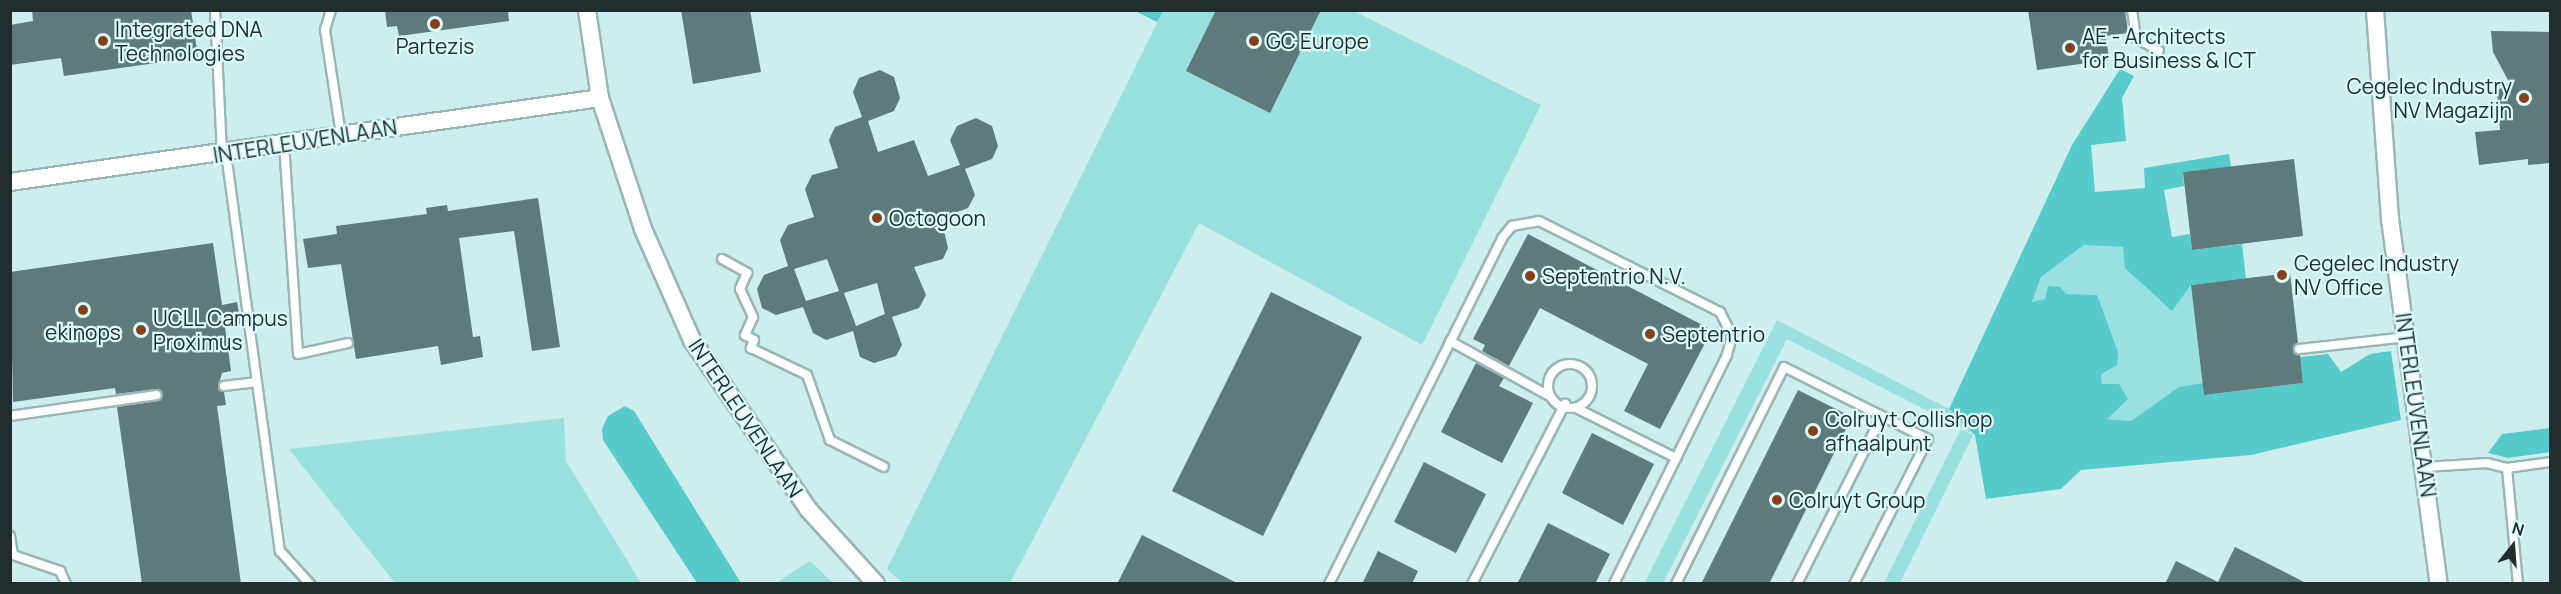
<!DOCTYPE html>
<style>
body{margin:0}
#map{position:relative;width:2561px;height:594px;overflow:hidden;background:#ceeded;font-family:Manrope,sans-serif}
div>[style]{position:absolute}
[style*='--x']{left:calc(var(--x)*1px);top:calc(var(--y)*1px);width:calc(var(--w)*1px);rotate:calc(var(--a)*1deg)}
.green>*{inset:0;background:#99e0e0}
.forest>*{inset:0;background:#57cbcc}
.building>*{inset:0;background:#5e7a7a}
.roads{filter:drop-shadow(2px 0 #99b6b6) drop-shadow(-2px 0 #99b6b6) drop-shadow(0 2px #99b6b6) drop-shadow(0 -2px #99b6b6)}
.service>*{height:8px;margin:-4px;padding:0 4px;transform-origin:4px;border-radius:4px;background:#fff}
.service>.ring{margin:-4px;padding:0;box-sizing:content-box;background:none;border:8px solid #fff;border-radius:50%}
.minor>*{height:16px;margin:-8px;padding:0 8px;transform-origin:8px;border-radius:8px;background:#fff}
.dots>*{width:16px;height:16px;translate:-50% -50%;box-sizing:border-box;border:3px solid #dbfafa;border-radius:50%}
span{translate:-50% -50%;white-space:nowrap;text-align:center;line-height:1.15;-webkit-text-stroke:4.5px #dbfafa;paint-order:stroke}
.poi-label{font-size:21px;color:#222e2e}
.left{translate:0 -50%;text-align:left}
.right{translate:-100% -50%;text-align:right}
.street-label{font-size:21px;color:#222e2e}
.frame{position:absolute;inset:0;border:12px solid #222e2e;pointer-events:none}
.north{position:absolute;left:2483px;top:516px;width:60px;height:60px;-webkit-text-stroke:4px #dbfafa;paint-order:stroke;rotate:17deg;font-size:16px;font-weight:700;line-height:24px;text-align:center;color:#222e2e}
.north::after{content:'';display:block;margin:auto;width:21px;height:27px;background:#222e2e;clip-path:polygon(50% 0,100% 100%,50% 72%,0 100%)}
</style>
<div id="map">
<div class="green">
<div style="clip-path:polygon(1163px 11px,1354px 11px,1541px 105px,1422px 345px,1199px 223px,1010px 583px,903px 583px,887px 569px)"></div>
<div style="clip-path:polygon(2084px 245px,2123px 247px,2172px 310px,2191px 285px,2203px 383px,2179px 387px,2131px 421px,2107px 419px,2101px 374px,2045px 299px,2032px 302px,2041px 277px)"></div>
<div style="clip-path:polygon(1777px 320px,1949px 409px,1975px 435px,1787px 339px,1663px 583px,1644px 584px)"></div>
<div style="clip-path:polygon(564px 418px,566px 461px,641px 583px,395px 583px,289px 449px)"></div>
<div style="clip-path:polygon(1961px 429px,1973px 435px,1900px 583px,1884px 583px)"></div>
<div style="clip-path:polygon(810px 561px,833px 583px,777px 583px,785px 577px)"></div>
</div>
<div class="forest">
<div style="clip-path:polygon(1135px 11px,1163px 11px,1157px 22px)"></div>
<div style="clip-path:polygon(2120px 69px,2134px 76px,2122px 98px,2126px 141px,2091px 145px,2095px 192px,2145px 188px,2144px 168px,2229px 154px,2231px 167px,2183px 172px,2184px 186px,2164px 190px,2172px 237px,2190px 234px,2192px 250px,2242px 244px,2246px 279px,2191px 285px,2172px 311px,2125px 268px,2123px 247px,2084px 245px,2041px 277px,2032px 302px,2045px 299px,2048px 286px,2060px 287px,2066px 294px,2097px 295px,2118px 352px,2117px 365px,2101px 374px,2102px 384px,2119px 384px,2128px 399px,2107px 419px,2131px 421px,2179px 387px,2203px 383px,2204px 395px,2303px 383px,2300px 357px,2328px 354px,2341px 372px,2370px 354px,2391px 351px,2401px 420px,2251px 455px,2081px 470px,2061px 489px,1986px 499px,1975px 435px,1949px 409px,2072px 145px)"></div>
<div style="clip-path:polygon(625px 406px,634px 411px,741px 583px,697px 583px,603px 440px,602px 429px,608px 416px)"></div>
<div style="clip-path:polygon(2550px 428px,2550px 452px,2508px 458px,2488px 453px,2502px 434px)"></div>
</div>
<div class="building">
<div style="clip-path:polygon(32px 10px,191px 10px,198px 57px,64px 76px,61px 58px,10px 65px,10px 25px,33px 21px)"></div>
<div style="clip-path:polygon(385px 10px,508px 10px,509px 21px,399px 36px,397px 26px,387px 27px)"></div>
<div style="clip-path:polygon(681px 10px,750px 10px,761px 72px,693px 84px)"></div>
<div style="clip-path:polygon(1216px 10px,1321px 10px,1270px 113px,1186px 71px)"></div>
<div style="clip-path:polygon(2028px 10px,2125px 10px,2128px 33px,2106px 36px,2109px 60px,2037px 70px)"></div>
<div style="clip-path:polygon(2491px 31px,2550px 32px,2550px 163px,2528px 165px,2528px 159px,2479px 165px,2475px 132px,2500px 130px,2497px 91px,2509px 82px,2493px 52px)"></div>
<div style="clip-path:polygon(evenodd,880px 70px,894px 77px,900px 98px,894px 111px,868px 121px,878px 152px,914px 140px,928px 176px,960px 165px,950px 140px,957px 126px,976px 118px,992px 126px,998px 146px,992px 159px,965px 169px,975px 195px,968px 208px,941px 218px,948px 248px,943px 259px,914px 267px,926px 295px,919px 308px,892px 317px,902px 345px,896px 356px,874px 363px,860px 357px,853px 331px,826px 340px,813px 333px,803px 307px,776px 315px,762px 308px,757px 289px,764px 275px,788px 266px,780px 240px,788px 225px,814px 217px,805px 189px,812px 175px,838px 168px,829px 140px,835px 127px,862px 117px,853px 92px,859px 78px,880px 70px,827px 259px,839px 291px,806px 301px,794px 269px,827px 259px,880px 70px,877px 283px,885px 314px,856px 326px,844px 293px,877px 283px)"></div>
<div style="clip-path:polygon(2294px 159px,2303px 236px,2192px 250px,2183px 172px)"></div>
<div style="clip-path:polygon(538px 198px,560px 347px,532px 351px,514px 231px,459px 238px,473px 337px,480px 336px,483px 357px,441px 365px,438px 346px,356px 359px,341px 264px,308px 268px,303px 239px,337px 234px,336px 226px,427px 214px,426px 208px,447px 205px,448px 211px)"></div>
<div style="clip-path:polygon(1528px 234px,1712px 330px,1660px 429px,1624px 411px,1648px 364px,1540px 308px,1509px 366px,1482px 351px,1485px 345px,1473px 339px)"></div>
<div style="clip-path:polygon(213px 243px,222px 305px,237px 302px,241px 324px,225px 327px,231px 371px,222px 373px,218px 387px,224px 392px,226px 405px,217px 406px,241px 584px,142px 584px,117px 407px,158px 401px,163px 394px,157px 389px,116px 394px,115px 388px,13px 402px,10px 272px)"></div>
<div style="clip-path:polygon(2290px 273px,2298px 343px,2293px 350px,2300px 355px,2303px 383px,2204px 395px,2191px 285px)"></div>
<div style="clip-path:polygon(1271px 292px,1362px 337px,1263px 536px,1172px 491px)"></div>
<div style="clip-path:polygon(1476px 363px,1504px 378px,1499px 386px,1533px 403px,1502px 463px,1441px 432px)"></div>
<div style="clip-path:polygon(1798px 390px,1852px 417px,1769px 584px,1701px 584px)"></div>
<div style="clip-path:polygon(1592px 433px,1654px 464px,1623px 525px,1562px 493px)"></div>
<div style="clip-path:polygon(1424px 462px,1486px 494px,1456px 553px,1394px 522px)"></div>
<div style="clip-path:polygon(1548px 523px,1610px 554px,1595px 584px,1517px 584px)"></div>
<div style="clip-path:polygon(1142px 535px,1239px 584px,1117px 584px)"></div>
<div style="clip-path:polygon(2235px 547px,2308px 584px,2165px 584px,2176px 561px,2218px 582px)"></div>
<div style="clip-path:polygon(1378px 551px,1418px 571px,1412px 584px,1362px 584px)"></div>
</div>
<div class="roads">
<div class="service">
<div style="--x:215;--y:10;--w:143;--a:87.2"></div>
<div style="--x:331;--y:10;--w:21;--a:107"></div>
<div style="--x:325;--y:30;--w:105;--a:81.3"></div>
<div style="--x:2132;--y:10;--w:28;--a:82"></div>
<div style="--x:2136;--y:38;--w:26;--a:29"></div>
<div style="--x:284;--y:143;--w:211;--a:86.2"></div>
<div style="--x:298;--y:354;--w:51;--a:-12.4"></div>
<div style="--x:226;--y:153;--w:402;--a:82.3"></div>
<div style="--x:280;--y:551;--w:45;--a:47.7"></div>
<div style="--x:722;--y:259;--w:29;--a:29"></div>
<div style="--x:747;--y:273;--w:17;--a:114"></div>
<div style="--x:740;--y:289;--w:31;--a:65"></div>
<div style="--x:753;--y:317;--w:20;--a:114"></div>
<div style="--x:745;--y:335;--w:10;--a:29"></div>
<div style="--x:754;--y:340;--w:9;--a:111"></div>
<div style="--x:751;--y:348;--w:62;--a:25.7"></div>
<div style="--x:807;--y:375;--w:69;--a:70.5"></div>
<div style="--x:830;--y:440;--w:60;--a:26.6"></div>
<div style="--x:1450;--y:341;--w:112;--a:28.9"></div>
<div style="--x:2299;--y:349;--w:109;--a:-6.3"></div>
<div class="ring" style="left:1548px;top:364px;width:36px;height:36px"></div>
<div style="--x:224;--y:386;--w:33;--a:-7"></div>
<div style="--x:1578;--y:409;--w:110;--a:26.6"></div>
<div style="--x:10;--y:416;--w:148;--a:-8.1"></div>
<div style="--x:2426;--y:467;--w:61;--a:-3.8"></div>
<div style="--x:2487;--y:463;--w:21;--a:14"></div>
<div style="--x:2507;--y:468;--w:43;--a:-7.9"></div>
<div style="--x:2507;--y:468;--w:117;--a:84.6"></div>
<div style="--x:10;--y:536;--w:19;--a:81"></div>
<div style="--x:13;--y:555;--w:50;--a:18.8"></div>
<div style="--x:60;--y:571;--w:14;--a:65"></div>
<div style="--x:1329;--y:584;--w:387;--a:-63.4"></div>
<div style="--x:1502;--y:238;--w:16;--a:-50"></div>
<div style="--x:1512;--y:226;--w:27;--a:-10"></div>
<div style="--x:1539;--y:221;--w:203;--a:26.7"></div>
<div style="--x:1720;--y:312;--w:27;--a:63"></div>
<div style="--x:1732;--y:336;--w:20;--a:105"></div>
<div style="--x:1727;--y:355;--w:255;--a:116.3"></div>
<div style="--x:1472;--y:584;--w:203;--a:-62.7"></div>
<div style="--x:1676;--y:584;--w:242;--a:-63.5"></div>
<div style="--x:1784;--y:367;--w:161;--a:26.6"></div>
<div style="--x:1928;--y:439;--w:163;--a:117"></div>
<div style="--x:1797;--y:584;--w:188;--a:-63.2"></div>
</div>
<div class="minor">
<div style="--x:587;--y:10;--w:89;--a:81.6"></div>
<div style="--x:600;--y:98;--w:138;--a:71.8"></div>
<div style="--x:643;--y:229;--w:121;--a:66.2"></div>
<div style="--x:692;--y:340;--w:205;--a:55.5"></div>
<div style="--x:808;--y:509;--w:101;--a:47.8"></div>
<div style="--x:2375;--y:10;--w:210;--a:85.9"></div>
<div style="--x:2390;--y:219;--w:368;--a:82.4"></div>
<div style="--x:10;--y:182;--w:596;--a:-8.1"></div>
</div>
</div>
<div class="dots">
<div style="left:435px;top:24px;background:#85401a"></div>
<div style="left:103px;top:41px;background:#85401a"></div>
<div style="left:1254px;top:41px;background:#85401a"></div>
<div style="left:2070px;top:48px;background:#85401a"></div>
<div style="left:2524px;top:98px;background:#85401a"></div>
<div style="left:877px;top:218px;background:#85401a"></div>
<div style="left:2282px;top:275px;background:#85401a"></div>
<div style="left:1530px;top:276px;background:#85401a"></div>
<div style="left:83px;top:310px;background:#85401a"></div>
<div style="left:141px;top:330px;background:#85401a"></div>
<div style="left:1650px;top:334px;background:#85401a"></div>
<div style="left:1813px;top:431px;background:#85401a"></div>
<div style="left:1777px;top:500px;background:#85401a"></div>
</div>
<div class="poi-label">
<span class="left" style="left:115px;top:41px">Integrated DNA<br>Technologies</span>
<span class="left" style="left:2082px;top:48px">AE - Architects<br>for Business &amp; ICT</span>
<span class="left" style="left:1266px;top:41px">GC Europe</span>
<span style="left:435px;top:46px">Partezis</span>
<span class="right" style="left:2512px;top:98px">Cegelec Industry<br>NV Magazijn</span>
<span class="left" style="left:889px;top:218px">Octogoon</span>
<span class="left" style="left:2294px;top:275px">Cegelec Industry<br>NV Office</span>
<span class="left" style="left:1542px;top:276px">Septentrio N.V.</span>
<span class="left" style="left:153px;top:330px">UCLL Campus<br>Proximus</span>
<span style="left:83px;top:332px">ekinops</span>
<span class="left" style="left:1662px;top:334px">Septentrio</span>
<span class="left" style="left:1825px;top:431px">Colruyt Collishop<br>afhaalpunt</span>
<span class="left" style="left:1789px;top:500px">Colruyt Group</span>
</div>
<div class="street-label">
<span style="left:305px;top:141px;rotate:-9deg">INTERLEUVENLAAN</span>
<span style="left:2416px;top:405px;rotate:82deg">INTERLEUVENLAAN</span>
<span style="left:746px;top:418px;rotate:56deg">INTERLEUVENLAAN</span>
</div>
<div class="frame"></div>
<div class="north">N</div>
</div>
